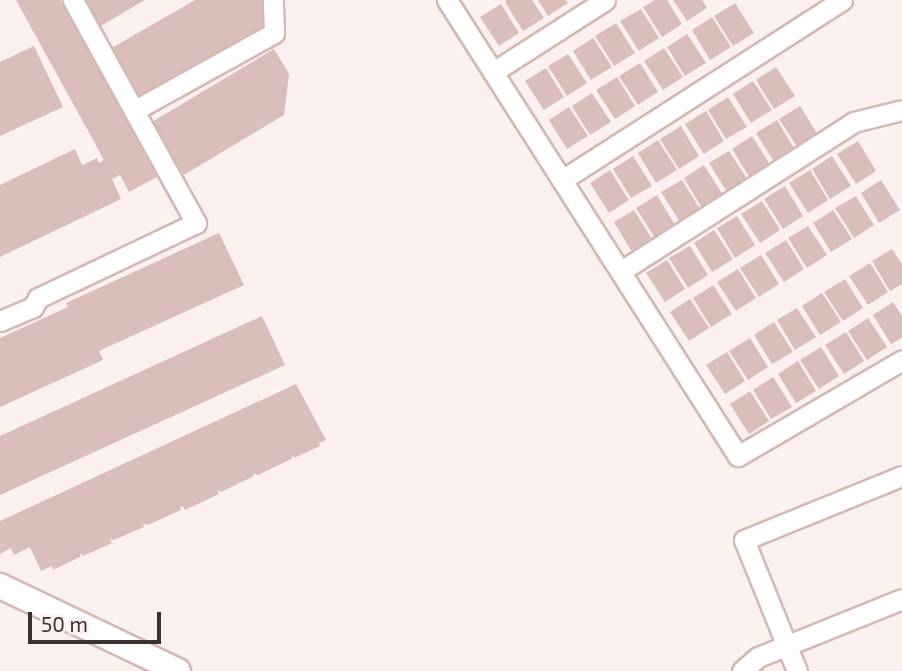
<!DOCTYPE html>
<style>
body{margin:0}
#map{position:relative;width:902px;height:671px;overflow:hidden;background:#fdf1ef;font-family:"Exo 2",sans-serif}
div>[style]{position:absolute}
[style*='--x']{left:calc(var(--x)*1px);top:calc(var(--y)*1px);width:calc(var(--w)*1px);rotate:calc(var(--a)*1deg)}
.building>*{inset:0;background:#d9beb9}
.roads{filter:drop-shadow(2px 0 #d4b9b4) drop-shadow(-2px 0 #d4b9b4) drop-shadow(0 2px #d4b9b4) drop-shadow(0 -2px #d4b9b4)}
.minor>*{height:19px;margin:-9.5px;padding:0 9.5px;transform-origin:9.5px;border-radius:9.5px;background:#fff}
.tertiary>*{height:24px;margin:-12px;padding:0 12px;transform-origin:12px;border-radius:12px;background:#fff}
span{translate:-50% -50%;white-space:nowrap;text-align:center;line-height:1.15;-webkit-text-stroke:5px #fdf1ef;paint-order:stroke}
.scale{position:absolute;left:28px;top:612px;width:133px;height:32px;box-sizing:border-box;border:4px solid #3b312f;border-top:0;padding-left:9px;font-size:21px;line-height:24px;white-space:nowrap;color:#3b312f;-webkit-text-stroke:5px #fdf1ef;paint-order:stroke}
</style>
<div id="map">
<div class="building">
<div style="clip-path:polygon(16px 0,60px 0,157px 177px,129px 192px,120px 175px,112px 179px,121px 199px,0 257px,0 185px,75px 149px,82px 165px,97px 158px,99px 163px,104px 160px)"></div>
<div style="clip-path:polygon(83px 0,145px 0,99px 27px)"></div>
<div style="clip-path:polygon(195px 0,267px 0,267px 27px,140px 101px,110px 49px)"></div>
<div style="clip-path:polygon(507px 0,532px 0,544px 18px,523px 31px,505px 2px)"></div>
<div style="clip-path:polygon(538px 0,566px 0,568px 3px,548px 16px)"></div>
<div style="clip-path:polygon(655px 0,667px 0,682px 24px,662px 37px,643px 7px)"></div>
<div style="clip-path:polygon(673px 0,702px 0,707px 8px,687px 21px)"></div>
<div style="clip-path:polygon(735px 3px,754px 33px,733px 46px,714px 16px)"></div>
<div style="clip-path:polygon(501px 4px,519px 33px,499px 46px,480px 17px)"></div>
<div style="clip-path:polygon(641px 9px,659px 38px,639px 51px,620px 21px)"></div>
<div style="clip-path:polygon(712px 17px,731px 47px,710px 60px,692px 30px)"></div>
<div style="clip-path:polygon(616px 23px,635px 53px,614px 66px,595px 36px)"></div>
<div style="clip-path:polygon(687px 34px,706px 63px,685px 76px,667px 47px)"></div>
<div style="clip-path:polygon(593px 38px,612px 67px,591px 80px,573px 51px)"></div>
<div style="clip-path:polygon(34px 46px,63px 107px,0 136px,0 62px)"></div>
<div style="clip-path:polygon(664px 48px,683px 77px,663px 90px,644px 61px)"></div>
<div style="clip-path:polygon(274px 49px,289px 74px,284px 115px,184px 175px,152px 122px)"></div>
<div style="clip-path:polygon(568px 54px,587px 83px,567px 96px,548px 66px)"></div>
<div style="clip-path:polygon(640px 63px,658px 92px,638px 105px,619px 76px)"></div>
<div style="clip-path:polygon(776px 67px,795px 96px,774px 109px,756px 80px)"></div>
<div style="clip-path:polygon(546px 68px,564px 97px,544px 110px,525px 81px)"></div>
<div style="clip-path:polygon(617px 77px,635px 106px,615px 119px,596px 90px)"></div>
<div style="clip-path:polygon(753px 81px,772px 110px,751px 123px,733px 94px)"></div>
<div style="clip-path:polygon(592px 93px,611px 122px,590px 135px,572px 106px)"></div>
<div style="clip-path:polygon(728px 97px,747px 127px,726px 139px,708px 110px)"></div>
<div style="clip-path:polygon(800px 106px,818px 135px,798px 148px,779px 119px)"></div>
<div style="clip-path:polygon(569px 107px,588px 136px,567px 149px,549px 120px)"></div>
<div style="clip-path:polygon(706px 111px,724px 141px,704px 154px,685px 124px)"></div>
<div style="clip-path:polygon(777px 120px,795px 150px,775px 163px,756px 133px)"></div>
<div style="clip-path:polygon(681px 126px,699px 156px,679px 169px,660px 139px)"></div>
<div style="clip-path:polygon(752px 136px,771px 166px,750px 178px,732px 149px)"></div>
<div style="clip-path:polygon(658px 140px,677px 170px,656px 183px,638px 153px)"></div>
<div style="clip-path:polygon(858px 141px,876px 171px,856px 184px,837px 154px)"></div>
<div style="clip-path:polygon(729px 151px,748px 180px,727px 192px,709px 163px)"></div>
<div style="clip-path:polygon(633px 156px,652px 186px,631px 198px,613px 169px)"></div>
<div style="clip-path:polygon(832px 156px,851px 186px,830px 199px,812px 169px)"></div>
<div style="clip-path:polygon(704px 165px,723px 195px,702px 208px,684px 178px)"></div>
<div style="clip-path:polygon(610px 170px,629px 200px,609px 213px,590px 183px)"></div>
<div style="clip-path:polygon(810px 170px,828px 200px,808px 213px,789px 183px)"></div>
<div style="clip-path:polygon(682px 180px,700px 209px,680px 222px,661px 192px)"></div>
<div style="clip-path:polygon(881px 180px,900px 210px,879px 223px,861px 193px)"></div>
<div style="clip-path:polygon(785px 186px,803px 216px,783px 229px,764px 199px)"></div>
<div style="clip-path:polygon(657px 195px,675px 225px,655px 238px,636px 208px)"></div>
<div style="clip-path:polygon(856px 196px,874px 225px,854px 238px,835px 208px)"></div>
<div style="clip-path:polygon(762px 201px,780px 230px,760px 243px,741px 214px)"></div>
<div style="clip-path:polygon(634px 210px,652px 239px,632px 252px,614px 222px)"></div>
<div style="clip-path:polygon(833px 210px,852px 239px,831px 252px,813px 223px)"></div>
<div style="clip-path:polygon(737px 216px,755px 245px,735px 258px,717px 228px)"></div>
<div style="clip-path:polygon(808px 226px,827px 255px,807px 268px,788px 238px)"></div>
<div style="clip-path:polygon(714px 230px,733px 259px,712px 272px,694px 243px)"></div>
<div style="clip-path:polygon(219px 233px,244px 285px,99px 351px,103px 360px,0 407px,0 338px,68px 307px,66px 303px)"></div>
<div style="clip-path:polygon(786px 240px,804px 269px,784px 282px,765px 253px)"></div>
<div style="clip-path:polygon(690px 246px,708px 275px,688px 288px,669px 258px)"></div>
<div style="clip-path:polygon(892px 249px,902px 264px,902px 284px,890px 291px,872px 261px)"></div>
<div style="clip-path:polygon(761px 255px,779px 284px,759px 297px,740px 268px)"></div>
<div style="clip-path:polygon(667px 260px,685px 289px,665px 302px,646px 273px)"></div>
<div style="clip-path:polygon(870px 263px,888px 292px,868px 305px,849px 276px)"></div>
<div style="clip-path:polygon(738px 269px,756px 298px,736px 311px,717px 282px)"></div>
<div style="clip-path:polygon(845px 279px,863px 308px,843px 321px,824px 292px)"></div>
<div style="clip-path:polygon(713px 285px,732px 314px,711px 327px,693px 298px)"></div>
<div style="clip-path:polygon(822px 293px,841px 322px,820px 335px,802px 306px)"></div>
<div style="clip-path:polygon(690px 299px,709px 328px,689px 341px,670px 312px)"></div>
<div style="clip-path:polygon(893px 302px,902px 316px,902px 338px,891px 344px,873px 315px)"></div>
<div style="clip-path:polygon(797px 308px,816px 337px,795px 350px,777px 320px)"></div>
<div style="clip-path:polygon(262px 316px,285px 365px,0 495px,0 436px)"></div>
<div style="clip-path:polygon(868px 318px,887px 347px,867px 360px,848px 331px)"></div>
<div style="clip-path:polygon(774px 322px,793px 352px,772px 364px,754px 335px)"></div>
<div style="clip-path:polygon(846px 332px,864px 361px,844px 374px,825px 345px)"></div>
<div style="clip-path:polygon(750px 338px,768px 367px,748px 380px,729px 351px)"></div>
<div style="clip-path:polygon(821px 347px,839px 376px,819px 389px,800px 360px)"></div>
<div style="clip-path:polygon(727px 352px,745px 381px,725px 394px,706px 365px)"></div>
<div style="clip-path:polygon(798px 361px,816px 391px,796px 403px,778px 374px)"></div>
<div style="clip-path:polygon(773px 377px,792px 407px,771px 419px,753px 390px)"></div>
<div style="clip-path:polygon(296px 384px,326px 440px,319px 443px,320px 446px,294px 458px,293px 455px,291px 459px,258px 475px,253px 473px,254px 476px,221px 492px,217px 490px,219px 494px,185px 510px,183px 506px,180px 507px,181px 510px,148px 525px,143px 524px,144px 527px,114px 540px,110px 539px,112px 543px,83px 556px,81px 553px,80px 557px,53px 570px,52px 566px,41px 571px,30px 547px,14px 555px,11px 548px,0 554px,0 521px)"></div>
<div style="clip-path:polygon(750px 391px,769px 421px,749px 434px,730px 404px)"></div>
</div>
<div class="roads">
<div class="minor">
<div style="--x:447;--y:0;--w:541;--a:57.46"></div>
<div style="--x:738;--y:456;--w:190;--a:-30.3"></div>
<div style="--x:493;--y:72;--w:133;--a:-32.7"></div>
<div style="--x:135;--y:110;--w:159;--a:-29"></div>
<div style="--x:274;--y:33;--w:33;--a:-92"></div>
<div style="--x:562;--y:180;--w:333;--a:-32.7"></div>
<div style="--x:621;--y:271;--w:277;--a:-32.6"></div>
<div style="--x:854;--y:122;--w:49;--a:-14"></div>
<div style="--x:0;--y:321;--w:36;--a:-23"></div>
<div style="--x:33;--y:307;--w:10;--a:-61"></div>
<div style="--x:38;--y:298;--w:175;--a:-25.4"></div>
<div style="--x:196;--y:223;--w:255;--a:-118.9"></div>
<div style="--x:742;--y:671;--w:21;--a:-41"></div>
<div style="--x:758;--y:657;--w:155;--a:-21.9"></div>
<div style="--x:797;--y:671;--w:141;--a:-112"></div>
<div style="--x:744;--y:540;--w:170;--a:-22.1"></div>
</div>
<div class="tertiary">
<div style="--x:0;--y:586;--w:197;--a:25.5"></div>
</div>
</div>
<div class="scale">50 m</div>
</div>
